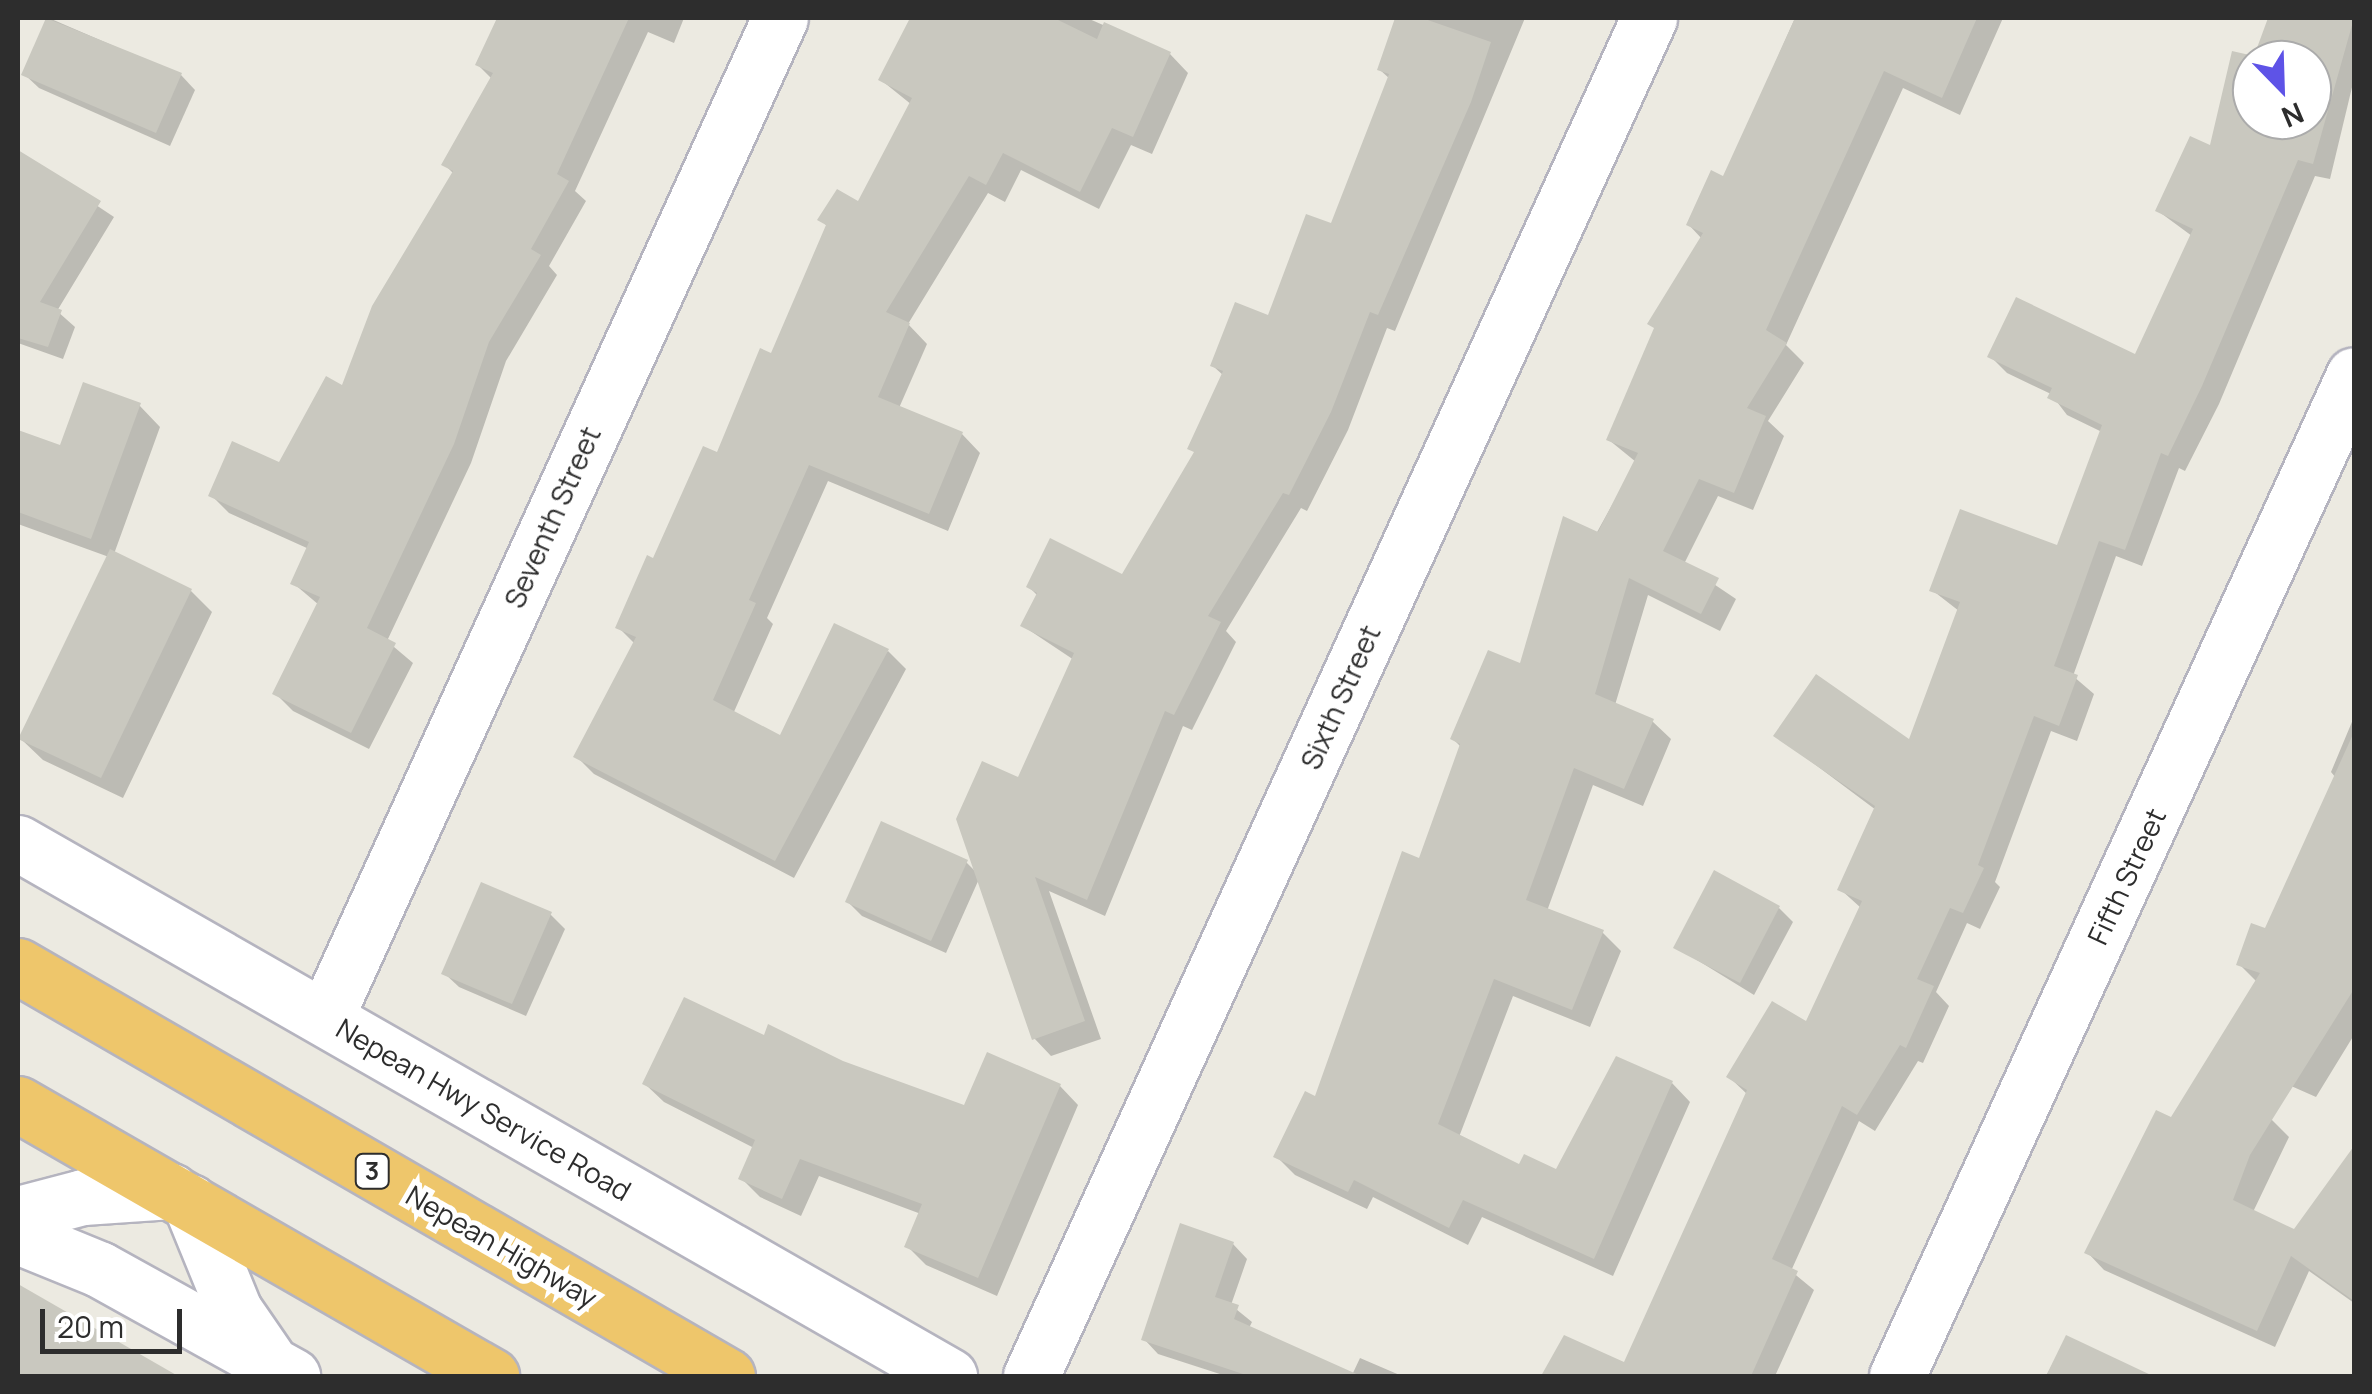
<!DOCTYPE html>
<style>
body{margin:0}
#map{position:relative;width:2372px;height:1394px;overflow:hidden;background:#eceae1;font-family:Manrope,sans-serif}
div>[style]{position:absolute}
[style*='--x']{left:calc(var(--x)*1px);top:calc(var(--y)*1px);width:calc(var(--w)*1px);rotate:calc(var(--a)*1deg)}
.shadow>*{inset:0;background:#0003}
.building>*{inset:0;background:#c9c8bf}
.roads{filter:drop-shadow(2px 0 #b5b4bf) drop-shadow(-2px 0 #b5b4bf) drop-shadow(0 2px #b5b4bf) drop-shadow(0 -2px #b5b4bf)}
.minor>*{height:55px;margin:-27.5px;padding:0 27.5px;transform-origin:27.5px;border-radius:27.5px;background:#fff}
.highway>*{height:55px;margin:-27.5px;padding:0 27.5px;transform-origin:27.5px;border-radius:27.5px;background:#eec66b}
span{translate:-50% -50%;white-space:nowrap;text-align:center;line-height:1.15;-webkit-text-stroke:10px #fff;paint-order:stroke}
.shield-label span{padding:2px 8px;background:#fff;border:2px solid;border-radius:8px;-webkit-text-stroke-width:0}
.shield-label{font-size:25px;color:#2d2d2d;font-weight:700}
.street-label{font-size:28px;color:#2d2d2d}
.frame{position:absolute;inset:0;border:20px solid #2d2d2d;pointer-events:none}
.north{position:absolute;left:2232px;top:40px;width:100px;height:100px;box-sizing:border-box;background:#fff;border:2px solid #ababab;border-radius:50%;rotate:157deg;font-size:28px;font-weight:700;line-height:40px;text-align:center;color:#2d2d2d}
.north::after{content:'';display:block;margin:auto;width:35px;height:45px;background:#5e53e7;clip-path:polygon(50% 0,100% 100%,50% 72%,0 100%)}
.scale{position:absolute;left:40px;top:1309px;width:142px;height:45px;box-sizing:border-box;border:5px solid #2d2d2d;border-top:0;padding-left:12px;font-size:30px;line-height:35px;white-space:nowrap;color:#2d2d2d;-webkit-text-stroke:8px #fff;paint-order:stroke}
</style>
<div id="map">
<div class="shadow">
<div style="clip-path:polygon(49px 18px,181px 75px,195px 90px,170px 146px,39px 88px,24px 74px)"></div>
<div style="clip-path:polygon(505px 18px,684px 18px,674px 43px,648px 32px,575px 191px,586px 201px,549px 266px,557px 275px,506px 361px,471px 463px,387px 641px,413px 663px,369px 749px,293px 711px,275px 693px,319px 605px,293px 583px,309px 549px,229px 513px,211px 495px,280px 465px,344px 388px,454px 174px,444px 164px,492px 79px,478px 65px)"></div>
<div style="clip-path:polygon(913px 18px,1087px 18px,1170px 54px,1188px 73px,1152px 154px,1131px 145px,1099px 209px,1021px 170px,1005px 202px,988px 193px,908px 324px,927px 344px,899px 408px,962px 434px,980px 453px,948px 531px,828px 481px,767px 618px,773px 624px,733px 714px,781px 738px,888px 651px,906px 669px,794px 878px,594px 774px,576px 756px,635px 644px,618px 627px,773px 356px,828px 227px,821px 220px,859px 205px,912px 105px,881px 80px)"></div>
<div style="clip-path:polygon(1400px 18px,1525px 18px,1395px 331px,1387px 328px,1348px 430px,1307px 511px,1301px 508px,1226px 631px,1236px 642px,1192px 730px,1183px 726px,1105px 916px,1049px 891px,1101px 1039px,1051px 1056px,1034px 1038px,979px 879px,946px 953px,862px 916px,848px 902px,966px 862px,976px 872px,1074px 660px,1023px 626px,1038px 596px,1029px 587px,1123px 577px,1196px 454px,1224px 376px,1213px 366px,1269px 318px,1333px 226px,1390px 79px,1380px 70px)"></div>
<div style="clip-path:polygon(1795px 18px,2003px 18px,1960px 115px,1903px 88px,1786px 345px,1804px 363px,1768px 421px,1784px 436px,1753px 510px,1718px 496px,1684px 564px,1736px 599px,1720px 631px,1648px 595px,1615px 705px,1652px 721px,1671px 739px,1643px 806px,1593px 785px,1547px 911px,1602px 932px,1621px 951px,1590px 1027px,1513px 996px,1459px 1137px,1520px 1168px,1557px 1172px,1672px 1083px,1690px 1102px,1613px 1276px,1482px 1217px,1468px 1245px,1373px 1197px,1367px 1209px,1295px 1175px,1276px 1156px,1317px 1099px,1420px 861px,1461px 747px,1453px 739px,1522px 667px,1636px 462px,1609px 440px,1702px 239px,1689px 225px,1724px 179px)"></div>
<div style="clip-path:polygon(evenodd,2270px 18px,2354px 18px,2354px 79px,2330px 179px,2315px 176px,2219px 404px,2185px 471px,2179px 468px,2142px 566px,2116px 556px,2073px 676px,2094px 694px,2077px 741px,2051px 731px,1995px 882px,2000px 887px,1980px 929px,1967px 923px,1936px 992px,1949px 1006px,1923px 1063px,1918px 1061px,1875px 1131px,1859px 1121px,1791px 1271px,1814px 1290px,1775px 1376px,1550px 1376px,1565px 1339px,1625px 1365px,1748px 1095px,1729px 1077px,1807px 1025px,1861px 908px,1840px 889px,1876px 810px,1777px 736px,1910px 743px,1959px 611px,1932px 590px,2058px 548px,2102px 432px,2067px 415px,2051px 394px,2007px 373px,1990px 356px,2136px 357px,2192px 236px,2158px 211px,2211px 148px,2234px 54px,2256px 59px,2270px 18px,2252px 60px,2312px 60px,2312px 120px,2252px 120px,2252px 60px)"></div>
<div style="clip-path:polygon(18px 153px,114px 217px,57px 311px,75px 327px,63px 359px,18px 343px)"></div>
<div style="clip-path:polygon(139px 405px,160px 427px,114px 554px,191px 591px,212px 612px,123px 798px,43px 760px,21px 739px,109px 557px,18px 524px,18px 433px,61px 448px)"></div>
<div style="clip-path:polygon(2354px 717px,2354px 1035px,2316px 1097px,2237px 1062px,2257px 982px,2239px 964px,2266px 931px,2336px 778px,2331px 772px)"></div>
<div style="clip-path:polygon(1779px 908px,1793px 922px,1754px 995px,1676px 947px)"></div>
<div style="clip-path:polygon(550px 914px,565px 929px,526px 1016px,459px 987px,444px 973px)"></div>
<div style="clip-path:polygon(765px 1038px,966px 1108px,1060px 1086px,1078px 1105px,997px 1296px,926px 1265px,907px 1246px,921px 1214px,819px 1176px,801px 1216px,760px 1197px,741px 1178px,754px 1148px,664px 1102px,645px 1084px)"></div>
<div style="clip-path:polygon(2172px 1120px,2272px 1120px,2289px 1137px,2253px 1212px,2295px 1233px,2341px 1169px,2354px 1178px,2354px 1303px,2309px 1271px,2275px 1347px,2104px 1270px,2087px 1252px)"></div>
<div style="clip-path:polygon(1233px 1244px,1247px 1259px,1231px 1305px,1252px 1322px,1249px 1328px,1352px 1375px,1360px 1358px,1402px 1376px,1226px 1376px,1158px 1354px,1144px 1339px)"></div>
<div style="clip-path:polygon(24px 1291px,173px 1376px,18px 1376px,18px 1346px,37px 1340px)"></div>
<div style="clip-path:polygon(2067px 1338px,2147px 1376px,2046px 1376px)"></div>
</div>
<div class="building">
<div style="clip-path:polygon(46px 18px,182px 73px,156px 133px,21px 75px)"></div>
<div style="clip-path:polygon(497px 18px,629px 18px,557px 174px,569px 181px,531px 249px,541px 255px,489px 342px,454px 444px,367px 628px,396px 643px,351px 733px,272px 694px,320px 597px,290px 584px,309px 542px,208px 496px,232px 441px,279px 462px,326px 376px,342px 385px,372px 306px,453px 171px,441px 165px,493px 73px,475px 65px)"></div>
<div style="clip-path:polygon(910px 18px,1054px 18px,1097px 39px,1104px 22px,1171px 52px,1133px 137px,1112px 128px,1080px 192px,1003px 153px,986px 185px,969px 176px,886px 312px,910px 323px,878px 397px,963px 432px,929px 514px,809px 465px,749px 600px,756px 603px,713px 700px,780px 735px,834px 623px,889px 649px,775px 861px,573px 757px,636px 637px,615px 628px,647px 555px,653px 558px,703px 446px,717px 452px,760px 348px,771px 353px,826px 225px,817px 220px,837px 189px,858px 201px,912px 98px,878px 80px)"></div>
<div style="clip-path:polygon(1395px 18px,1422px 18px,1491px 42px,1471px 102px,1378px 315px,1370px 312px,1331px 412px,1289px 495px,1283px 493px,1208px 616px,1221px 622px,1174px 715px,1165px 711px,1087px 900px,1035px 877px,1085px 1021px,1032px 1040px,956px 819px,982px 761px,1018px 777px,1074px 653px,1020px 626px,1037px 593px,1026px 587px,1050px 538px,1122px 574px,1194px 452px,1187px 449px,1223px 371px,1210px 366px,1235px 302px,1268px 315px,1306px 214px,1331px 223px,1389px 74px,1377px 70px)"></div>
<div style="clip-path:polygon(1795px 18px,1977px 18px,1942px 98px,1884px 71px,1766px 330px,1787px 343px,1747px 408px,1766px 416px,1734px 493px,1699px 479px,1663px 551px,1719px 578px,1701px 614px,1629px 578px,1595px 694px,1654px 719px,1624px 789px,1574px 768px,1526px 900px,1604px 930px,1572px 1010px,1494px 979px,1438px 1124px,1519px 1164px,1524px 1154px,1556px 1169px,1616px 1056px,1673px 1081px,1594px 1259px,1463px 1200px,1449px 1228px,1354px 1180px,1348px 1192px,1273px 1157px,1305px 1091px,1315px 1096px,1402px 851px,1419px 858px,1460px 744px,1450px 739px,1488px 650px,1520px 663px,1563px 516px,1598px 532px,1638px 453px,1606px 440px,1654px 328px,1647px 324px,1703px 233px,1686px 225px,1711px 170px,1723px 176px)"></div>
<div style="clip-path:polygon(evenodd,2268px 18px,2354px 18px,2313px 164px,2298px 160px,2202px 386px,2168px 456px,2161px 453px,2125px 550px,2099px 541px,2054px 666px,2078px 675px,2059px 726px,2034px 716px,1978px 865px,1984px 868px,1963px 913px,1950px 908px,1917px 979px,1934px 986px,1906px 1048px,1900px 1045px,1857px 1115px,1842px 1106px,1772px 1259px,1798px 1271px,1751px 1376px,1541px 1376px,1564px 1335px,1624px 1362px,1747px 1090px,1726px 1077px,1772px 1001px,1806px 1021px,1862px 901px,1837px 890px,1875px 806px,1773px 736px,1816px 674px,1909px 739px,1960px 602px,1929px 591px,1960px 509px,2057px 545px,2102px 425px,2047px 398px,2052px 388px,1987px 357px,2016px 297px,2135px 354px,2193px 229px,2155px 211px,2190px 136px,2210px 145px,2232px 51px,2254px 56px,2268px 18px,2252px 60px,2312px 60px,2312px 120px,2252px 120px,2252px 60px)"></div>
<div style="clip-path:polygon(18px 150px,101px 201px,40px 302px,62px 310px,48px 347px,18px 338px)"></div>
<div style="clip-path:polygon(83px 382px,141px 403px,91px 539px,18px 512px,18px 430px,60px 445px)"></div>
<div style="clip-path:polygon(110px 549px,192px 589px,101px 778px,18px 739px)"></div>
<div style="clip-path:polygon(2354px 732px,2354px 989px,2250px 1155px,2233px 1200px,2294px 1229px,2354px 1146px,2354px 1301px,2291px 1256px,2257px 1331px,2084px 1253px,2156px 1110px,2171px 1117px,2260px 973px,2236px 965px,2251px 923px,2265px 928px)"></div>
<div style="clip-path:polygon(881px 821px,968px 860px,931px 941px,845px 902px)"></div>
<div style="clip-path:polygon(1714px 870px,1780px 906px,1740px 983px,1673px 948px)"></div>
<div style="clip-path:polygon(481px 882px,552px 912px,512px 1004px,441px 974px)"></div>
<div style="clip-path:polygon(684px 997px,764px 1035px,768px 1024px,843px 1061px,964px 1105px,987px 1052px,1061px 1084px,978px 1278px,904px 1247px,922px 1204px,800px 1159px,782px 1199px,738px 1179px,755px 1140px,642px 1084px)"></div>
<div style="clip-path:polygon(1180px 1223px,1234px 1242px,1215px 1297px,1239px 1305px,1234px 1319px,1361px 1376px,1249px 1376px,1141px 1340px)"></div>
<div style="clip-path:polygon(18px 1284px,178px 1376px,18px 1376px)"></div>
<div style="clip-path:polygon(2066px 1335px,2153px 1376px,2046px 1376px)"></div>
</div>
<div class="roads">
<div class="minor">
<div style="--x:18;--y:843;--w:1073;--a:29.79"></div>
<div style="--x:326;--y:1016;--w:1096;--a:-65.54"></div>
<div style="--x:190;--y:1202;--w:117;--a:67.8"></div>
<div style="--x:234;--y:1310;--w:58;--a:55.5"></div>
<div style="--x:18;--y:1214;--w:67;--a:-14.7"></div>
<div style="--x:83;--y:1197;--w:88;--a:-3.9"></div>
<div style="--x:18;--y:1236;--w:87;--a:22.2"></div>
<div style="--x:99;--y:1269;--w:221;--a:29"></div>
<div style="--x:1031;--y:1376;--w:1492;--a:-65.53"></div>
<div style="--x:1897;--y:1376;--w:1100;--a:-65.46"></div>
</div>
<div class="highway">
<div style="--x:18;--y:966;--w:819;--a:30.04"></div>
<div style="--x:18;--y:1104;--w:546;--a:29.9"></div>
</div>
</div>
<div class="shield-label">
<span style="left:372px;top:1171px">3</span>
</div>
<div class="street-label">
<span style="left:552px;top:517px;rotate:-66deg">Seventh Street</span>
<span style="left:1340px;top:697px;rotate:-66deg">Sixth Street</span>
<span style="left:2126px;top:876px;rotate:-65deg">Fifth Street</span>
<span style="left:484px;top:1109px;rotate:30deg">Nepean Hwy Service Road</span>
<span style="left:502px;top:1246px;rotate:30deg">Nepean Highway</span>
</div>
<div class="frame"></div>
<div class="north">N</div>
<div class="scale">20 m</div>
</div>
